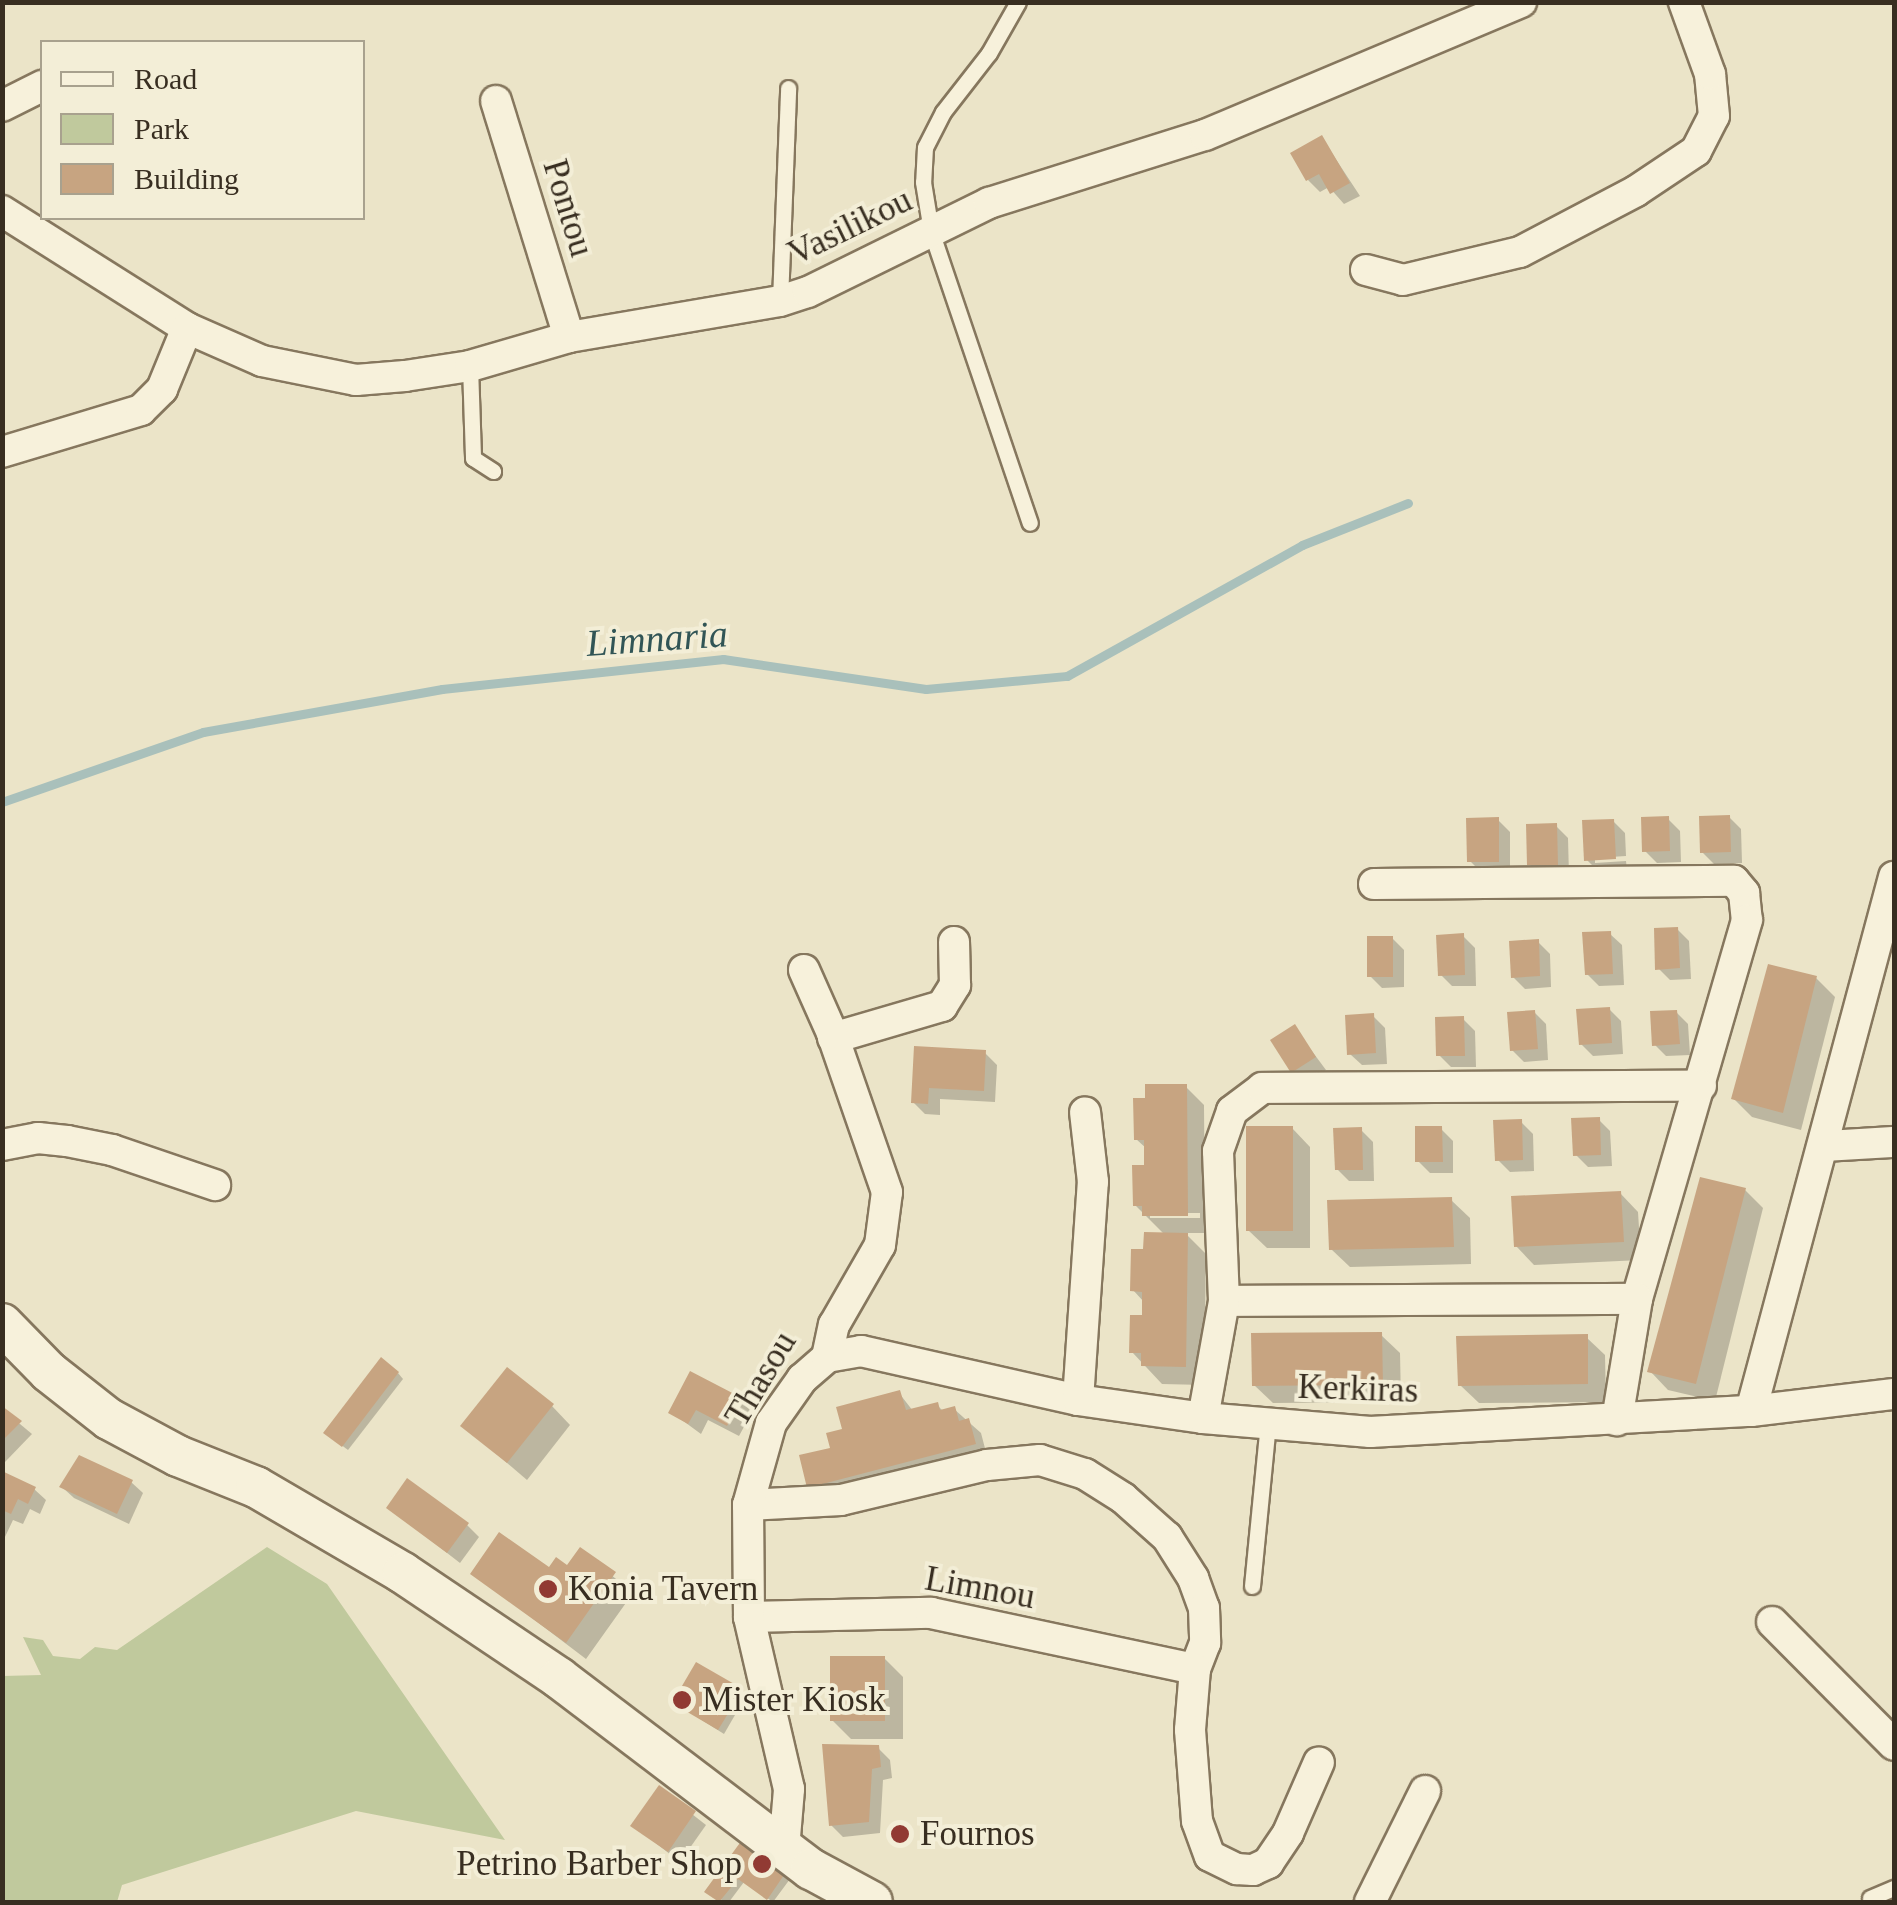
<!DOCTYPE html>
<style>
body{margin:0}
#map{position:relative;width:1897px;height:1905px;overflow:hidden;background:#ebe4c8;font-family:"Times New Roman",serif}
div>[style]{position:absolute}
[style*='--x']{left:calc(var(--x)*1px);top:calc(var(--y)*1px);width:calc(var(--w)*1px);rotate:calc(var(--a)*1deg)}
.green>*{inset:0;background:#c0c99d}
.shadow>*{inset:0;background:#0003}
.stream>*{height:9px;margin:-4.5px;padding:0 4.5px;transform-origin:4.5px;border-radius:4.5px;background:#a9c0bb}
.building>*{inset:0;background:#c7a481}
.roads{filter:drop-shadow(2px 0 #86775e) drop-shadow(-2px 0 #86775e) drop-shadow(0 2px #86775e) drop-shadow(0 -2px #86775e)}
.service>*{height:15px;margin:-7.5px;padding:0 7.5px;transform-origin:7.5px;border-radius:7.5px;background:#f7f1db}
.minor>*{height:30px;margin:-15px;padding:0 15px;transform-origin:15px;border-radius:15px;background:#f7f1db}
.secondary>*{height:40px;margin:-20px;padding:0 20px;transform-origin:20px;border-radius:20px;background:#f7f1db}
.dots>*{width:28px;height:28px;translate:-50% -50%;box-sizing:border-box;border:5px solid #f3eed7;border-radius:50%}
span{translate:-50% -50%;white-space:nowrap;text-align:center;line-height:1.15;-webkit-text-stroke:8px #f3eed7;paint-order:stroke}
.street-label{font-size:35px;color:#382e21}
.poi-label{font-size:35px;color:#382e21}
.left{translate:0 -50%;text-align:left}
.right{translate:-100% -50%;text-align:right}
.water-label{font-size:38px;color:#315556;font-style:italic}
.frame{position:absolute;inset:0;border:5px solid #382e21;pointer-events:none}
.legend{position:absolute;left:40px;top:40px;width:325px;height:180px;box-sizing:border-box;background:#f3eed7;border:2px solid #a8a18e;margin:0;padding:12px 18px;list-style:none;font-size:30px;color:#382e21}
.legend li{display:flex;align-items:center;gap:20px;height:50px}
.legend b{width:50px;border:2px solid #a8a18e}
</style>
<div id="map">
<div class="green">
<div style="clip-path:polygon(267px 1547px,327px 1584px,505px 1840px,356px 1811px,122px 1885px,117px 1902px,3px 1902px,3px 1676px,41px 1675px,23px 1637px,43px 1640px,53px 1656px,80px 1659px,95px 1647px,117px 1650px)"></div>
</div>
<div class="shadow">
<div style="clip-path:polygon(1322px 138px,1360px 196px,1344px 204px,1329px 187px,1320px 192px,1308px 180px)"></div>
<div style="clip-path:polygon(1729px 817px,1741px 829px,1742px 863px,1714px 864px,1702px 852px)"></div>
<div style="clip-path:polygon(1668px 819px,1680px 831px,1681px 862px,1657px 863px,1645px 851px)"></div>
<div style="clip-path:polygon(1498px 820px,1510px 832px,1510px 873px,1482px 873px,1470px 861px)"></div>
<div style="clip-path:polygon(1613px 821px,1625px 833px,1626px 856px,1595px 858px,1595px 863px,1626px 861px,1627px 870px,1599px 872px,1587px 860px)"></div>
<div style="clip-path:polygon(1556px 826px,1568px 838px,1569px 876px,1541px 876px,1529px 864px)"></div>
<div style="clip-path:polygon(1677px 929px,1689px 941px,1691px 979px,1670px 980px,1658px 968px)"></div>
<div style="clip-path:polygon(1610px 934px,1622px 945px,1624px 985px,1599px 986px,1587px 974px)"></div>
<div style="clip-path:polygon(1463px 936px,1475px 948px,1476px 986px,1452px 986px,1440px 974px)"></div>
<div style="clip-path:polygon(1392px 938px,1404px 950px,1404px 987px,1382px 988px,1370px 976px)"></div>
<div style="clip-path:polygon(1538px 942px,1550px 954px,1551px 987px,1525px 989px,1513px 977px)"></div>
<div style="clip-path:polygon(1816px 978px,1835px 997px,1801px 1130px,1752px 1117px,1734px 1099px)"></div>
<div style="clip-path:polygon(1609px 1009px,1621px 1021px,1623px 1054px,1593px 1056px,1581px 1044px)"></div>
<div style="clip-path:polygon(1534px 1012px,1546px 1024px,1548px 1060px,1524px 1062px,1512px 1050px)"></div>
<div style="clip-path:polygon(1676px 1012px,1688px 1024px,1690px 1055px,1666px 1056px,1654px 1044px)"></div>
<div style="clip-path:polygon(1373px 1016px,1385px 1028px,1387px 1064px,1362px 1065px,1350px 1054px)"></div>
<div style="clip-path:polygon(1463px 1019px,1475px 1031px,1476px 1067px,1451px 1067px,1439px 1055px)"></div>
<div style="clip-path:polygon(1294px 1027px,1326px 1070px,1305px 1083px,1293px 1071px)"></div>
<div style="clip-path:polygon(916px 1049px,985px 1053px,997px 1065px,995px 1102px,940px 1099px,940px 1115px,925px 1114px,913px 1102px)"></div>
<div style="clip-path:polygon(evenodd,1186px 1087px,1204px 1105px,1205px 1233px,1185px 1233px,1206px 1254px,1204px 1385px,1162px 1384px,1132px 1352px,1144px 1317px,1144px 1302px,1133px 1290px,1146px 1252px,1165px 1235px,1135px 1205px,1147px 1168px,1147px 1149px,1136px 1139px,1186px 1087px,1150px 1213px,1200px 1213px,1200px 1218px,1150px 1218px,1150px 1213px)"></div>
<div style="clip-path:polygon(1598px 1119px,1610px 1131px,1612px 1166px,1588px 1167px,1576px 1155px)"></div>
<div style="clip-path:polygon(1521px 1122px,1533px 1134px,1534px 1171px,1510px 1172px,1498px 1160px)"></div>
<div style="clip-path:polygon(1292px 1128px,1310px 1147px,1310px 1248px,1267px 1248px,1248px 1230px)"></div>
<div style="clip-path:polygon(1441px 1129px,1453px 1141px,1453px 1173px,1430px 1173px,1418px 1161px)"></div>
<div style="clip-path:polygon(1361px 1130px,1373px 1142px,1374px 1181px,1349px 1181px,1337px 1169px)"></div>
<div style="clip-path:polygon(1745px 1190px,1763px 1208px,1715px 1401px,1668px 1390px,1650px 1371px)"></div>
<div style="clip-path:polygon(1620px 1193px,1638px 1212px,1641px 1260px,1534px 1265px,1516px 1246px)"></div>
<div style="clip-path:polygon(1451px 1200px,1470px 1218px,1471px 1264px,1350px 1267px,1331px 1249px)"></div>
<div style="clip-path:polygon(1381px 1335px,1400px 1353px,1401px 1402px,1273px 1403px,1254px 1385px)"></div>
<div style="clip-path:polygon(1586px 1337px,1605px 1355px,1606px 1402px,1479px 1403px,1460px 1385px)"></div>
<div style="clip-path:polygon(398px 1373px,403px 1379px,348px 1450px,332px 1438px)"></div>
<div style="clip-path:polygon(899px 1393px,913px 1411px,937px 1405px,944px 1412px,954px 1409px,981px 1433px,987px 1456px,821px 1498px,810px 1487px,845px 1431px)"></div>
<div style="clip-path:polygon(740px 1400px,752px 1412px,739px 1436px,708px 1420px,701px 1434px,671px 1412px)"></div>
<div style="clip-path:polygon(552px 1406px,570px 1425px,527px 1480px,464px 1426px)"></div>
<div style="clip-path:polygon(2px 1409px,32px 1434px,5px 1462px,2px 1460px)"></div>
<div style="clip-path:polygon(2px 1474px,34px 1489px,46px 1500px,40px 1514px,30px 1509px,23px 1524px,13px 1520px,5px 1537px)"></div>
<div style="clip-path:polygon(131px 1482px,143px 1493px,129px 1524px,74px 1498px,62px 1487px)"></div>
<div style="clip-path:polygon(389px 1508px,467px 1525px,479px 1537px,460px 1563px)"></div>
<div style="clip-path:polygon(581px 1550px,633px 1593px,586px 1659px,473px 1573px,568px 1569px)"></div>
<div style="clip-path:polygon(884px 1658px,903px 1677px,903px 1739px,851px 1739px,832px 1720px)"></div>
<div style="clip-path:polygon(741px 1691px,746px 1696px,724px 1734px,675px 1703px)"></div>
<div style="clip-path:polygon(878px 1748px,890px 1760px,892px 1778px,883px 1780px,880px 1833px,843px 1837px,831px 1825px)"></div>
<div style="clip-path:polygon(660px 1789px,706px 1825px,680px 1862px,634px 1826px)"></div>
<div style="clip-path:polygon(742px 1844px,790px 1879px,773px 1902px,744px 1882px,729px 1902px,712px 1897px)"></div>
</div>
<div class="stream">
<div style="--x:2;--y:802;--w:213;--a:-19.2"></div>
<div style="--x:203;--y:732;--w:243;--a:-10.2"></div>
<div style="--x:442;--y:689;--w:283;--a:-6.1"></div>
<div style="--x:723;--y:659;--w:205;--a:8.4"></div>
<div style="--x:926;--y:689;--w:142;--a:-5.3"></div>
<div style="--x:1067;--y:676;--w:269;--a:-29.1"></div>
<div style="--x:1302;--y:545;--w:114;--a:-21.6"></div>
</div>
<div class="building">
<div style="clip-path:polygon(1322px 135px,1350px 183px,1330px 194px,1319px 174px,1306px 181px,1290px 153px)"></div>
<div style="clip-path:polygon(1730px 815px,1731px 852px,1700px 853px,1699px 816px)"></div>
<div style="clip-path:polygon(1669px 816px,1670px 851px,1642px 852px,1641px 817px)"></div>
<div style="clip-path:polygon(1499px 817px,1499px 862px,1467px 862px,1466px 818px)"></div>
<div style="clip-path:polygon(1614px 819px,1616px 859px,1584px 861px,1582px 820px)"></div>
<div style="clip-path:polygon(1557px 823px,1558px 865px,1527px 865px,1526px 824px)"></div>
<div style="clip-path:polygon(1678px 927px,1680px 968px,1655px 970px,1654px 928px)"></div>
<div style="clip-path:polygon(1611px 931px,1613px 974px,1585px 975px,1582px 932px)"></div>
<div style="clip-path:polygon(1464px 933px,1465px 975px,1438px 976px,1436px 935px)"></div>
<div style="clip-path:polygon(1367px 936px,1393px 936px,1393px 977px,1367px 977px)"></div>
<div style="clip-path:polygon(1539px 939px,1540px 976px,1511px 978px,1509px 941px)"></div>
<div style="clip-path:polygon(1768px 964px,1817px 976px,1783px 1113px,1731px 1099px)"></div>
<div style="clip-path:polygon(1610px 1007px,1612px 1043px,1579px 1045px,1576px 1009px)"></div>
<div style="clip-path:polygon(1535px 1010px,1538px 1049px,1510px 1051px,1507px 1012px)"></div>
<div style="clip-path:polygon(1677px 1010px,1680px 1044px,1652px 1046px,1650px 1011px)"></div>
<div style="clip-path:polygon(1374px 1013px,1376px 1053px,1347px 1055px,1345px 1015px)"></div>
<div style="clip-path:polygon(1464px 1016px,1465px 1056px,1436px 1056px,1435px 1017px)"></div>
<div style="clip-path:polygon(1295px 1024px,1316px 1057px,1291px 1073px,1270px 1040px)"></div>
<div style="clip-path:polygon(914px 1046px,986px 1050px,984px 1091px,929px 1088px,928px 1104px,911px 1103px)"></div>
<div style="clip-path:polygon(1145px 1084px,1187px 1084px,1188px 1216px,1142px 1216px,1142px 1206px,1133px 1206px,1132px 1165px,1144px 1165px,1144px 1140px,1134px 1140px,1133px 1098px,1145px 1098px)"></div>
<div style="clip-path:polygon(1600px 1117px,1601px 1155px,1573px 1156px,1571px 1118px)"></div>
<div style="clip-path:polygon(1522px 1119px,1523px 1160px,1495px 1161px,1493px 1120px)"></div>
<div style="clip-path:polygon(1246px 1126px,1293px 1126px,1293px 1231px,1246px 1231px)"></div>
<div style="clip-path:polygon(1415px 1126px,1442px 1126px,1443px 1162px,1415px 1162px)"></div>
<div style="clip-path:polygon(1362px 1127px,1363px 1170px,1335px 1170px,1333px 1128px)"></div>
<div style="clip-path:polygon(1700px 1177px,1746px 1188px,1696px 1384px,1647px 1372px)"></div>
<div style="clip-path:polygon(1621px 1191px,1624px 1242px,1514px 1247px,1511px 1196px)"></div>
<div style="clip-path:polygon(1452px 1197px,1454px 1247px,1329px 1250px,1327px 1200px)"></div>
<div style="clip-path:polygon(1144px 1232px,1188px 1233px,1186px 1367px,1141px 1366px,1141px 1353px,1129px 1353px,1130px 1315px,1142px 1315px,1142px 1292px,1130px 1291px,1131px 1249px,1143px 1249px)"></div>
<div style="clip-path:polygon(1382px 1332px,1383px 1385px,1252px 1386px,1251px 1333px)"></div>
<div style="clip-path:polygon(1588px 1334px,1588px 1384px,1458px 1386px,1456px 1336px)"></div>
<div style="clip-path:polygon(381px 1357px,399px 1372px,342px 1447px,323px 1433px)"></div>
<div style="clip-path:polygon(507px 1367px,554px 1404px,507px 1463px,460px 1426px)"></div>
<div style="clip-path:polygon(690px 1371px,742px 1398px,727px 1426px,696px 1410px,688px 1424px,668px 1413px)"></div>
<div style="clip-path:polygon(900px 1390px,906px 1410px,938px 1402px,940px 1410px,955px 1406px,959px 1421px,969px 1418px,976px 1444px,807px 1488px,799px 1455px,830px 1448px,826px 1433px,842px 1429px,836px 1407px)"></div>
<div style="clip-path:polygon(2px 1406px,22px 1421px,2px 1441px)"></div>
<div style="clip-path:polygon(79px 1455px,133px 1480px,117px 1514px,59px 1487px)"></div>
<div style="clip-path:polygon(2px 1471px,36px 1487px,28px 1504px,18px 1499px,11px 1514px,2px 1510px)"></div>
<div style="clip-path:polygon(407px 1478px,469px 1523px,447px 1553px,386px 1508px)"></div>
<div style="clip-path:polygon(499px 1532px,549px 1567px,556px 1557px,567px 1565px,580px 1547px,616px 1572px,566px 1643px,470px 1574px)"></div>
<div style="clip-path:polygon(830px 1656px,885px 1656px,885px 1721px,830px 1721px)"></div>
<div style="clip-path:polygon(696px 1662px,743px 1689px,718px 1730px,672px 1703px)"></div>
<div style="clip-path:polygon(822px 1744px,879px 1745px,881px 1767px,872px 1769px,869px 1822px,829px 1826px)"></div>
<div style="clip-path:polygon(659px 1785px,696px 1811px,668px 1852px,630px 1826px)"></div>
<div style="clip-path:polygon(742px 1840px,786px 1872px,767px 1900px,738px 1879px,719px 1902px,704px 1892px)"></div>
</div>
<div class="roads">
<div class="service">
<div style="--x:1018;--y:2;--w:59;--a:119.6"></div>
<div style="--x:989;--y:53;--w:75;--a:127.9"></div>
<div style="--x:943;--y:112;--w:39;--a:117"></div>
<div style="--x:925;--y:147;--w:35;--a:93"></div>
<div style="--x:923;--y:182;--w:50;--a:80.7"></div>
<div style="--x:931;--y:231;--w:308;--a:71.3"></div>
<div style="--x:780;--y:301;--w:213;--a:-87.8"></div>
<div style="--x:470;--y:366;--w:92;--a:88.1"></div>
<div style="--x:473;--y:458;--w:24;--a:33"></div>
<div style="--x:1252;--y:1586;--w:163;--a:-84.4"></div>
<div style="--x:1870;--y:1898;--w:26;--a:-23"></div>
</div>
<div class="minor">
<div style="--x:496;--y:101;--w:247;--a:72.8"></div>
<div style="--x:2;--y:106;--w:45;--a:-26.6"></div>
<div style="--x:2;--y:211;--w:219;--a:32.3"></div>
<div style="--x:187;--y:328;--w:82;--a:23.7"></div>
<div style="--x:262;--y:361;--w:96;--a:11.4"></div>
<div style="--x:356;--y:380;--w:49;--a:-4.7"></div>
<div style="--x:405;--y:376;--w:66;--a:-8.7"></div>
<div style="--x:470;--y:366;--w:103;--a:-16.3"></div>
<div style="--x:569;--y:337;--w:214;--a:-9.7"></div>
<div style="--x:780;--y:301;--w:29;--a:-18"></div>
<div style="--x:808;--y:292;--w:202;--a:-26.2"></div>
<div style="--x:989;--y:203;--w:226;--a:-17.5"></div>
<div style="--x:1205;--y:135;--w:343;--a:-22.8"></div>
<div style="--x:1366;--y:270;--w:38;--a:15"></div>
<div style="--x:1403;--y:280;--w:120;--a:-13.5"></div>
<div style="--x:1520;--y:252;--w:131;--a:-27.7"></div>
<div style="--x:1636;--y:191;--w:72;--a:-33.7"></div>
<div style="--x:1696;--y:151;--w:39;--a:-63"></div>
<div style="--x:1714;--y:116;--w:42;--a:-95.4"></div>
<div style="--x:1710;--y:74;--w:77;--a:-109.9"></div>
<div style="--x:2;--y:452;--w:145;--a:-16.8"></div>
<div style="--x:141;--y:410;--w:30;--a:-45"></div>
<div style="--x:162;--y:389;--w:66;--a:-67.7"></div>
<div style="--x:1374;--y:884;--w:360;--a:-0.5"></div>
<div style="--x:1734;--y:881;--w:16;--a:50"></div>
<div style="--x:1744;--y:893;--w:27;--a:84"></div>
<div style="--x:1747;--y:920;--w:395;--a:106.2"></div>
<div style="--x:1637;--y:1299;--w:123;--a:99.4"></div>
<div style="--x:833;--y:1038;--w:114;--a:-16.4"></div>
<div style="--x:942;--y:1006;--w:25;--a:-58"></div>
<div style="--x:955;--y:985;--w:43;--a:-91.3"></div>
<div style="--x:2;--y:1145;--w:37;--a:-11"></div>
<div style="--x:38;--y:1138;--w:29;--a:6"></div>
<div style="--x:67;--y:1141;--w:46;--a:11.3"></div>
<div style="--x:112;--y:1150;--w:109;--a:18.8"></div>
<div style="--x:1826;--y:1146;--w:68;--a:-3.4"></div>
<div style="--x:1224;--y:1301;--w:413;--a:-0.3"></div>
<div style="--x:827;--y:1357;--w:35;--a:-10"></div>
<div style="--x:861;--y:1351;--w:222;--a:12.7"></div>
<div style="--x:1078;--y:1400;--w:126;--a:8.2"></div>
<div style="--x:1203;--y:1418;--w:168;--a:4.8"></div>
<div style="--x:1370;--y:1432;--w:382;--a:-3.2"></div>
<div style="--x:1751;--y:1411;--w:144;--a:-6.8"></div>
<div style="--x:1078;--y:1400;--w:219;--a:-86.1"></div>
<div style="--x:1093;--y:1182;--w:70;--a:-96.5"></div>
<div style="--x:1751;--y:1411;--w:553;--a:-75.01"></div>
<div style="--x:1203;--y:1418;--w:119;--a:-79.8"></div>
<div style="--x:1224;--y:1301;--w:150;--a:-92.3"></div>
<div style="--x:1218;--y:1151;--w:42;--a:-70.7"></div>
<div style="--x:1232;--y:1111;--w:38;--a:-37"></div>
<div style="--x:1262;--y:1088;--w:439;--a:-0.3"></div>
<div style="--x:748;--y:1505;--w:93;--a:-3.1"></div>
<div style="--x:841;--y:1500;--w:150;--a:-13.5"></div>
<div style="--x:987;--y:1465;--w:53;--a:-5.4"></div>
<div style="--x:1040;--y:1460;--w:47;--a:17.3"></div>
<div style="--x:1085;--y:1474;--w:45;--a:32.3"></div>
<div style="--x:1123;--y:1498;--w:59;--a:41.6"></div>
<div style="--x:1167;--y:1537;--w:49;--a:57.6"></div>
<div style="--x:1193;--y:1578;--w:32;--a:70"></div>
<div style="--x:1204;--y:1608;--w:35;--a:88"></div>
<div style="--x:1205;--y:1643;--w:28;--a:111"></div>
<div style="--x:1195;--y:1669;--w:61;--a:94.7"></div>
<div style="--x:1190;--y:1730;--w:91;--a:85.6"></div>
<div style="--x:1197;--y:1821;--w:37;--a:70"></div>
<div style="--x:1210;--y:1856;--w:30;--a:26"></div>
<div style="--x:1237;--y:1869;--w:16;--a:4"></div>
<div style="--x:1253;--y:1870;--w:17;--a:-25"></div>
<div style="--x:1268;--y:1863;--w:36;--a:-56"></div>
<div style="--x:1288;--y:1833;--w:77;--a:-66.4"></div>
<div style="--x:749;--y:1617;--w:182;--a:-1.3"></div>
<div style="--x:931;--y:1613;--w:270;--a:12"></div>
<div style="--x:1772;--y:1622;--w:173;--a:45.2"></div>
<div style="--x:784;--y:1849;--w:60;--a:-85.2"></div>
<div style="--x:789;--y:1789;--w:177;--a:-103.1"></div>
<div style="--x:749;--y:1617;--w:112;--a:-90.5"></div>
<div style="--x:748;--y:1505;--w:85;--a:-74.3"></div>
<div style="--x:771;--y:1423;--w:54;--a:-54.8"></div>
<div style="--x:802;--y:1379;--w:33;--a:-41"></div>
<div style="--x:827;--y:1357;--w:33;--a:-78"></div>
<div style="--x:834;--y:1325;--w:92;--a:-60.1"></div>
<div style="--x:880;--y:1245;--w:53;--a:-82.5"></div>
<div style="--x:887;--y:1192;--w:168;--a:-109.1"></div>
<div style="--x:832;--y:1033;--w:69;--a:-114"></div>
<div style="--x:1370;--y:1902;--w:124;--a:-63.6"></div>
</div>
<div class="secondary">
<div style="--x:2;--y:1324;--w:67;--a:45.6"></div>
<div style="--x:49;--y:1372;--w:76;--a:38.1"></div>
<div style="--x:109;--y:1419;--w:78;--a:28.2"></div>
<div style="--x:178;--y:1456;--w:84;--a:21.7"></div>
<div style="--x:256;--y:1487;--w:170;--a:30.3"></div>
<div style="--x:403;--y:1573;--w:188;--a:33.9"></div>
<div style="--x:559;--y:1678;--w:316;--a:37.2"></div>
<div style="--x:811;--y:1869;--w:69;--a:28.4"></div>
</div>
</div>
<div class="dots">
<div style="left:548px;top:1589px;background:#913a33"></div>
<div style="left:682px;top:1700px;background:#913a33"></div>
<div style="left:900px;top:1834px;background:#913a33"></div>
<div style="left:762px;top:1864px;background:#913a33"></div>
</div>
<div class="street-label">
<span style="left:568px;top:208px;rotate:73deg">Pontou</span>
<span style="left:850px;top:227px;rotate:-26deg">Vasilikou</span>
<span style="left:761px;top:1379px;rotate:-59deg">Thasou</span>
<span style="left:1358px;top:1389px;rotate:2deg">Kerkiras</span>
<span style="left:980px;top:1588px;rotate:10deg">Limnou</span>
</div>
<div class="poi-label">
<span class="left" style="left:568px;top:1589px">Konia Tavern</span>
<span class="left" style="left:702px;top:1700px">Mister Kiosk</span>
<span class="left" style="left:920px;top:1834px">Fournos</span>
<span class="right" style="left:742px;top:1864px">Petrino Barber Shop</span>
</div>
<div class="water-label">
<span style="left:657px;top:639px;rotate:-4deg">Limnaria</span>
</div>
<div class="frame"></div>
<ul class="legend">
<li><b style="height:12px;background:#f7f1db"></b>Road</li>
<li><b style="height:28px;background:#c0c99d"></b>Park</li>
<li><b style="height:28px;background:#c7a481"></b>Building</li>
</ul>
</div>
